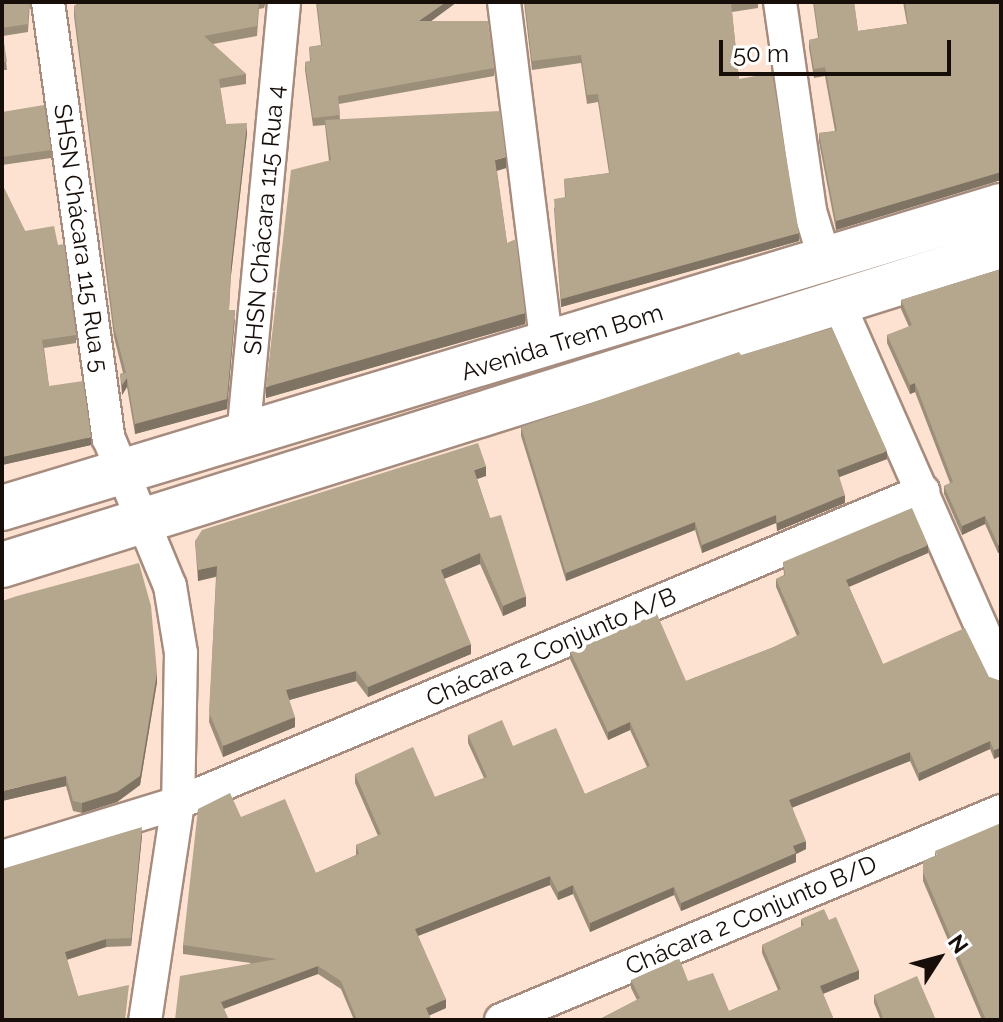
<!DOCTYPE html>
<meta charset="utf-8">
<style>
body{margin:0}
#map{position:relative;width:1003px;height:1022px;overflow:hidden;background:#fde1d1;font-family:Raleway,sans-serif}
div>[style]{position:absolute}
[style*='--x']{left:calc(var(--x)*1px);top:calc(var(--y)*1px);width:calc(var(--w)*1px);rotate:calc(var(--a)*1deg)}
.roads{filter:drop-shadow(2px 0 #a68c7e) drop-shadow(-2px 0 #a68c7e) drop-shadow(0 2px #a68c7e) drop-shadow(0 -2px #a68c7e)}
.street>*{height:32px;margin:-16px;padding:0 16px;transform-origin:16px;border-radius:16px;background:#fff}
.secondary>*{height:44px;margin:-22px;padding:0 22px;transform-origin:22px;border-radius:22px;background:#fff}
.wall>*{inset:0;background:#9c8f7a}
.shaded-wall>*{inset:0;background:#7f7463}
.building>*{inset:0;background:#b5a68e}
span{translate:-50% -50%;white-space:nowrap;text-align:center;line-height:1.15;-webkit-text-stroke:8px #fff;paint-order:stroke}
.street-label{font-size:24px;color:#170e09}
.frame{position:absolute;inset:0;border:4px solid #170e09;pointer-events:none}
.north{position:absolute;left:899px;top:918px;width:80px;height:80px;-webkit-text-stroke:6px #fff;paint-order:stroke;rotate:54deg;font-size:22px;font-weight:700;line-height:32px;text-align:center;color:#170e09}
.north::after{content:'';display:block;margin:auto;width:28px;height:36px;background:#170e09;clip-path:polygon(50% 0,100% 100%,50% 72%,0 100%)}
.scale{position:absolute;left:719px;top:40px;width:232px;height:36px;box-sizing:border-box;border:4px solid #170e09;border-top:0;padding-left:10px;font-size:24px;line-height:28px;white-space:nowrap;color:#170e09;-webkit-text-stroke:6px #fff;paint-order:stroke}
</style>
<div id="map">
<div class="roads">
<div class="street">
<div style="--x:48;--y:2;--w:441;--a:82.1"></div>
<div style="--x:109;--y:439;--w:159;--a:67.5"></div>
<div style="--x:170;--y:586;--w:68;--a:80.7"></div>
<div style="--x:181;--y:653;--w:150;--a:91.1"></div>
<div style="--x:178;--y:803;--w:219;--a:98.6"></div>
<div style="--x:504;--y:2;--w:348;--a:82.9"></div>
<div style="--x:780;--y:2;--w:211;--a:81.8"></div>
<div style="--x:810;--y:211;--w:54;--a:72.9"></div>
<div style="--x:838;--y:302;--w:403;--a:66.2"></div>
<div style="--x:243;--y:437;--w:437;--a:-84.6"></div>
<div style="--x:2;--y:857;--w:184;--a:-17.1"></div>
<div style="--x:178;--y:803;--w:808;--a:-22.72"></div>
<div style="--x:501;--y:1020;--w:542;--a:-22.68"></div>
</div>
<div class="secondary">
<div style="--x:2;--y:508;--w:1044;--a:-16.82"></div>
<div style="--x:2;--y:565;--w:1047;--a:-17.45"></div>
</div>
</div>
<div class="wall">
<div style="clip-path:polygon(2px 2px,30px 2px,28px 32px,3px 36px,7px 70px,2px 70px)"></div>
<div style="clip-path:polygon(80px 2px,266px 2px,264px 8px,259px 9px,257px 36px,213px 44px,246px 74px,246px 84px,220px 88px,226px 124px,247px 133px,231px 275px,229px 310px,235px 320px,227px 409px,135px 434px,127px 387px,122px 395px,120px 374px,123px 373px,114px 337px,74px 16px,74px 6px)"></div>
<div style="clip-path:polygon(316px 2px,457px 2px,431px 21px,494px 68px,494px 76px,339px 104px,340px 120px,506px 168px,497px 171px,507px 243px,525px 324px,266px 398px,329px 161px,325px 125px,313px 126px,305px 70px,305px 62px,310px 61px,309px 47px,321px 45px)"></div>
<div style="clip-path:polygon(524px 2px,758px 2px,758px 8px,732px 12px,739px 79px,799px 241px,561px 307px,554px 208px,565px 197px,564px 179px,609px 173px,598px 102px,587px 104px,581px 63px,532px 70px)"></div>
<div style="clip-path:polygon(813px 2px,854px 2px,858px 31px,907px 24px,903px 2px,1001px 2px,1001px 180px,836px 230px,819px 142px,819px 133px,835px 131px,825px 76px,814px 78px,809px 48px,809px 40px,818px 38px)"></div>
<div style="clip-path:polygon(2px 112px,51px 150px,51px 158px,2px 165px)"></div>
<div style="clip-path:polygon(2px 184px,76px 335px,76px 343px,44px 348px,49px 386px,91px 445px,2px 465px)"></div>
<div style="clip-path:polygon(1001px 269px,998px 553px,985px 524px,962px 535px,944px 494px,944px 486px,950px 483px,915px 392px,910px 394px,887px 343px,887px 335px,909px 327px,901px 309px,901px 300px)"></div>
<div style="clip-path:polygon(741px 355px,887px 459px,839px 477px,845px 503px,777px 531px,776px 523px,702px 553px,695px 530px,566px 581px,521px 436px,521px 427px)"></div>
<div style="clip-path:polygon(486px 476px,477px 479px,490px 518px,526px 606px,503px 616px,480px 564px,444px 579px,471px 654px,368px 697px,356px 681px,289px 700px,295px 727px,223px 757px,209px 722px,216px 577px,198px 581px,195px 541px)"></div>
<div style="clip-path:polygon(928px 553px,849px 587px,883px 664px,989px 677px,1000px 681px,994px 759px,990px 749px,919px 781px,910px 761px,792px 807px,806px 849px,796px 854px,796px 862px,681px 911px,674px 895px,590px 932px,573px 894px,558px 900px,550px 885px,418px 936px,446px 1008px,429px 1015px,431px 1020px,354px 1020px,341px 989px,318px 974px,175px 1020px,251px 963px,183px 954px,183px 945px,241px 817px,316px 873px,356px 855px,356px 845px,378px 836px,355px 783px,355px 774px,435px 797px,484px 778px,468px 743px,468px 735px,513px 746px,585px 794px,647px 767px,630px 730px,608px 740px,570px 659px,570px 651px,686px 681px,774px 647px,797px 636px,776px 587px,776px 579px,784px 575px,783px 562px)"></div>
<div style="clip-path:polygon(157px 682px,140px 785px,117px 802px,82px 813px,73px 811px,66px 786px,2px 801px)"></div>
<div style="clip-path:polygon(142px 835px,131px 946px,106px 947px,67px 960px,78px 996px,129px 994px,2px 1020px)"></div>
<div style="clip-path:polygon(935px 851px,1001px 1020px,982px 1020px,923px 881px,923px 861px,935px 856px)"></div>
<div style="clip-path:polygon(801px 919px,859px 979px,823px 994px,834px 1020px,598px 1020px,637px 1000px,631px 988px,631px 980px,688px 981px,729px 1011px,778px 990px,762px 953px,762px 945px,801px 927px)"></div>
<div style="clip-path:polygon(874px 995px,936px 1020px,880px 1018px,874px 1003px)"></div>
</div>
<div class="shaded-wall">
<div style="clip-path:polygon(446px 2px,457px 2px,419px 30px,419px 21px)"></div>
<div style="clip-path:polygon(247px 123px,247px 133px,231px 275px,231px 265px)"></div>
<div style="clip-path:polygon(506px 157px,506px 168px,495px 171px,495px 160px)"></div>
<div style="clip-path:polygon(1001px 172px,1001px 180px,836px 230px,836px 221px)"></div>
<div style="clip-path:polygon(799px 233px,799px 241px,561px 307px,561px 299px)"></div>
<div style="clip-path:polygon(235px 310px,227px 409px,135px 434px,135px 424px)"></div>
<div style="clip-path:polygon(525px 313px,525px 324px,266px 398px,266px 387px)"></div>
<div style="clip-path:polygon(127px 378px,127px 387px,122px 395px,122px 385px)"></div>
<div style="clip-path:polygon(915px 383px,915px 392px,910px 394px,910px 385px)"></div>
<div style="clip-path:polygon(91px 437px,91px 445px,2px 465px,2px 457px)"></div>
<div style="clip-path:polygon(887px 451px,887px 459px,837px 478px,837px 470px)"></div>
<div style="clip-path:polygon(486px 466px,486px 476px,474px 480px,474px 470px)"></div>
<div style="clip-path:polygon(845px 495px,845px 503px,777px 531px,777px 523px)"></div>
<div style="clip-path:polygon(776px 515px,776px 523px,702px 553px,702px 545px)"></div>
<div style="clip-path:polygon(985px 516px,985px 524px,962px 535px,962px 526px)"></div>
<div style="clip-path:polygon(695px 522px,695px 530px,566px 581px,566px 573px)"></div>
<div style="clip-path:polygon(1001px 543px,1001px 552px,998px 553px,998px 545px)"></div>
<div style="clip-path:polygon(928px 545px,928px 553px,846px 588px,846px 580px)"></div>
<div style="clip-path:polygon(480px 553px,480px 564px,441px 580px,441px 570px)"></div>
<div style="clip-path:polygon(217px 566px,217px 576px,198px 581px,198px 570px)"></div>
<div style="clip-path:polygon(526px 596px,526px 606px,503px 616px,503px 606px)"></div>
<div style="clip-path:polygon(471px 644px,471px 654px,368px 697px,368px 687px)"></div>
<div style="clip-path:polygon(356px 671px,356px 681px,286px 701px,286px 690px)"></div>
<div style="clip-path:polygon(157px 673px,157px 682px,140px 785px,117px 802px,82px 813px,82px 803px)"></div>
<div style="clip-path:polygon(295px 717px,295px 727px,223px 757px,223px 746px)"></div>
<div style="clip-path:polygon(630px 722px,630px 730px,608px 740px,608px 732px)"></div>
<div style="clip-path:polygon(990px 741px,990px 749px,919px 781px,919px 773px)"></div>
<div style="clip-path:polygon(1001px 747px,1001px 756px,994px 759px,994px 750px)"></div>
<div style="clip-path:polygon(910px 752px,910px 761px,789px 809px,789px 800px)"></div>
<div style="clip-path:polygon(66px 776px,66px 786px,2px 801px,2px 791px)"></div>
<div style="clip-path:polygon(142px 827px,142px 835px,131px 946px,131px 938px)"></div>
<div style="clip-path:polygon(806px 841px,806px 849px,796px 854px,796px 862px,681px 911px,681px 903px,793px 846px)"></div>
<div style="clip-path:polygon(550px 876px,550px 885px,415px 937px,415px 929px)"></div>
<div style="clip-path:polygon(573px 885px,573px 894px,558px 900px,558px 892px)"></div>
<div style="clip-path:polygon(674px 887px,674px 895px,590px 932px,590px 923px)"></div>
<div style="clip-path:polygon(106px 939px,106px 947px,65px 960px,65px 952px)"></div>
<div style="clip-path:polygon(318px 966px,318px 974px,221px 1010px,221px 1002px)"></div>
<div style="clip-path:polygon(859px 970px,859px 979px,820px 995px,820px 986px)"></div>
<div style="clip-path:polygon(446px 999px,446px 1008px,426px 1017px,426px 1008px)"></div>
</div>
<div class="building">
<div style="clip-path:polygon(2px 2px,29px 2px,28px 24px,2px 28px)"></div>
<div style="clip-path:polygon(80px 2px,259px 2px,257px 26px,204px 36px,246px 74px,219px 79px,226px 124px,247px 123px,231px 265px,229px 310px,235px 310px,227px 399px,135px 424px,127px 378px,122px 385px,120px 374px,126px 373px,114px 327px,74px 6px)"></div>
<div style="clip-path:polygon(317px 2px,446px 2px,419px 21px,488px 21px,494px 68px,338px 96px,340px 115px,313px 118px,305px 62px,311px 61px,309px 47px,322px 45px)"></div>
<div style="clip-path:polygon(525px 2px,740px 2px,731px 3px,739px 79px,772px 73px,799px 233px,561px 299px,554px 199px,566px 197px,564px 179px,610px 173px,598px 94px,587px 95px,581px 55px,532px 61px)"></div>
<div style="clip-path:polygon(814px 2px,854px 2px,858px 31px,908px 24px,905px 2px,1001px 2px,1001px 172px,836px 221px,819px 133px,837px 131px,825px 67px,814px 69px,809px 40px,819px 38px)"></div>
<div style="clip-path:polygon(2px 30px,7px 62px,2px 62px)"></div>
<div style="clip-path:polygon(44px 105px,51px 150px,2px 157px,2px 112px)"></div>
<div style="clip-path:polygon(500px 111px,506px 157px,495px 160px,507px 243px,516px 239px,525px 313px,266px 387px,291px 170px,331px 160px,325px 120px)"></div>
<div style="clip-path:polygon(2px 184px,25px 231px,54px 226px,58px 245px,64px 244px,76px 335px,42px 340px,49px 386px,83px 381px,91px 437px,2px 457px)"></div>
<div style="clip-path:polygon(1001px 269px,1001px 543px,998px 545px,985px 516px,962px 526px,944px 486px,953px 482px,915px 383px,910px 385px,887px 335px,912px 325px,901px 300px)"></div>
<div style="clip-path:polygon(832px 328px,887px 451px,837px 470px,845px 495px,777px 523px,776px 515px,702px 545px,695px 522px,566px 573px,521px 427px,739px 352px,741px 355px)"></div>
<div style="clip-path:polygon(478px 443px,486px 466px,474px 470px,490px 518px,501px 515px,526px 596px,503px 606px,480px 553px,441px 570px,471px 644px,368px 687px,356px 671px,286px 690px,295px 717px,223px 746px,209px 712px,217px 566px,198px 570px,195px 541px,202px 530px)"></div>
<div style="clip-path:polygon(912px 508px,928px 545px,846px 580px,883px 664px,965px 628px,989px 677px,1001px 681px,1001px 747px,994px 750px,990px 741px,919px 773px,910px 752px,789px 800px,806px 841px,793px 846px,796px 853px,681px 903px,674px 887px,590px 923px,573px 885px,558px 892px,550px 876px,415px 929px,446px 999px,426px 1008px,431px 1020px,357px 1020px,341px 981px,318px 966px,221px 1002px,229px 1020px,175px 1020px,180px 976px,277px 959px,183px 945px,198px 809px,230px 793px,241px 817px,285px 799px,316px 873px,359px 854px,356px 845px,381px 834px,355px 774px,413px 747px,435px 797px,487px 777px,468px 735px,502px 720px,513px 746px,556px 728px,585px 794px,650px 766px,630px 722px,608px 732px,570px 651px,657px 614px,686px 681px,774px 647px,800px 634px,776px 579px,785px 575px,783px 562px)"></div>
<div style="clip-path:polygon(139px 563px,151px 606px,157px 673px,140px 776px,117px 792px,82px 803px,73px 801px,66px 776px,2px 791px,2px 601px,17px 596px)"></div>
<div style="clip-path:polygon(1001px 823px,1001px 1020px,986px 1020px,923px 872px,923px 861px,937px 855px,935px 851px)"></div>
<div style="clip-path:polygon(142px 827px,131px 938px,106px 939px,65px 952px,78px 996px,129px 985px,125px 1020px,2px 1020px,2px 869px)"></div>
<div style="clip-path:polygon(824px 909px,829px 920px,836px 917px,859px 970px,820px 986px,834px 1020px,598px 1020px,640px 998px,631px 980px,679px 958px,688px 981px,713px 973px,729px 1011px,781px 989px,762px 945px,804px 925px,801px 919px)"></div>
<div style="clip-path:polygon(917px 976px,936px 1020px,876px 1020px,883px 1017px,874px 995px)"></div>
</div>
<div class="street-label">
<span style="left:264px;top:220px;rotate:-85deg">SHSN Chácara 115 Rua 4</span>
<span style="left:81px;top:238px;rotate:82deg">SHSN Chácara 115 Rua 5</span>
<span style="left:562px;top:342px;rotate:-17deg">Avenida Trem Bom</span>
<span style="left:551px;top:647px;rotate:-23deg">Chácara 2 Conjunto A/B</span>
<span style="left:751px;top:915px;rotate:-23deg">Chácara 2 Conjunto B/D</span>
</div>
<div class="frame"></div>
<div class="north">N</div>
<div class="scale">50 m</div>
</div>
